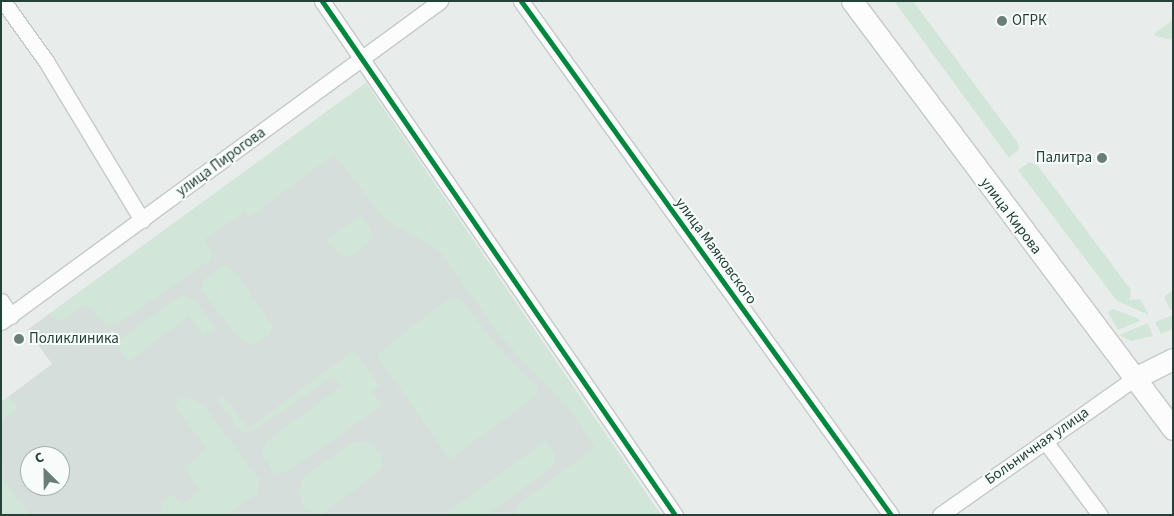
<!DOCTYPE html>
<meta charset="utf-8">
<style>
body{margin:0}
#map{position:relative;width:1174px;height:516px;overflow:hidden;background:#e8edeb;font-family:"Source Sans 3",sans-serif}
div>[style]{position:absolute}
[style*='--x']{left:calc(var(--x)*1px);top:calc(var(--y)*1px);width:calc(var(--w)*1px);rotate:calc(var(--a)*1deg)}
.built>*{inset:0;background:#d6dedb}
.green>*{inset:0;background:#d1e6d8}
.roads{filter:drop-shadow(1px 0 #c5cac8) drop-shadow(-1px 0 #c5cac8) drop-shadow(0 1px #c5cac8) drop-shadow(0 -1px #c5cac8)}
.street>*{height:15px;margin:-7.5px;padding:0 7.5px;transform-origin:7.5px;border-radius:7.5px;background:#fcfcfc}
.secondary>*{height:21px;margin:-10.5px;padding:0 10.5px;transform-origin:10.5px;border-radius:10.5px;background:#fcfcfc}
.cycleway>*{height:5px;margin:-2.5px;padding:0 2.5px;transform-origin:2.5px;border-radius:2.5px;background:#00873e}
.dots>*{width:14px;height:14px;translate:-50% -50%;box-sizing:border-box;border:2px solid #f7fbf9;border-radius:50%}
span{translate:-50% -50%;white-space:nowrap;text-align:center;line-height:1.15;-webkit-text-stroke:4px #f7fbf9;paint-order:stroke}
.poi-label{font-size:15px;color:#24423a}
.left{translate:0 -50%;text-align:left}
.right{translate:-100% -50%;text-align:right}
.street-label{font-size:15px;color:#24423a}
.frame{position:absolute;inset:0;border:2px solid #24423a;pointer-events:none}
.north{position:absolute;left:20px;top:446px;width:50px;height:50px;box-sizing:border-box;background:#f7fbf9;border:1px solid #a3b1ad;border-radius:50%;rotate:337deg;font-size:14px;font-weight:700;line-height:20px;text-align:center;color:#24423a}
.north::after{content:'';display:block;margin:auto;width:18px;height:22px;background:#697e78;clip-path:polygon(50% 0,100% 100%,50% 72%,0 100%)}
</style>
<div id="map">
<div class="built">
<div style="clip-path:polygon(evenodd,366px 83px,661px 515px,3px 515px,1px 402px,52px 364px,27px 330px,366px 83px,30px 456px,60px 456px,60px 486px,30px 486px,30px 456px)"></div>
</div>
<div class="green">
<div style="clip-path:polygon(894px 1px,913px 1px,1018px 143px,1019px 149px,1009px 158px)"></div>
<div style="clip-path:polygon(1173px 20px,1173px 40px,1155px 36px,1155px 33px)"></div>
<div style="clip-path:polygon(366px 83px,661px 515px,514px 515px,519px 504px,595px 448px,568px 407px,502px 338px,439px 250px,385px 219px,334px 154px,250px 217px,245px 211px,204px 240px,212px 255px,210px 260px,117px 324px,106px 325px,86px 305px,59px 322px,50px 314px)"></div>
<div style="clip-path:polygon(1030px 162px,1038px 166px,1131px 290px,1130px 300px,1140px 299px,1149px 315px,1117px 301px,1018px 170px)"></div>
<div style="clip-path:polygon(360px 216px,371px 230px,372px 239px,352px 256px,343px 257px,327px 240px)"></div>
<div style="clip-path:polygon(224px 265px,236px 273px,273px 327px,269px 335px,253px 345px,238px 337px,202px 291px,204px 280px)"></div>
<div style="clip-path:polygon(1173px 290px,1173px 308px,1170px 309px,1164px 297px)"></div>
<div style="clip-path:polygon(182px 295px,194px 300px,216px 328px,204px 336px,189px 316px,128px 362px,116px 342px)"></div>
<div style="clip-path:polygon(459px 298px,499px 348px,537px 388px,538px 394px,450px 459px,377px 355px,435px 309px,449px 300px)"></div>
<div style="clip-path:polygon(1113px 309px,1139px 319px,1140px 321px,1118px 330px,1108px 312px)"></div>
<div style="clip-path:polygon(1173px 315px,1173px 329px,1161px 334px,1155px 322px)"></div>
<div style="clip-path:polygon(1148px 323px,1153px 336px,1131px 341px,1119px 335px)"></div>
<div style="clip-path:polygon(354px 350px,379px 386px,372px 391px,382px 406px,286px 472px,279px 474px,274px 472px,262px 453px,266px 442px,341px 387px,334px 376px,248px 434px,240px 431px,218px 400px,223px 396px,248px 429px)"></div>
<div style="clip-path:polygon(10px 396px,18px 408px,1px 421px,1px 402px)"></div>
<div style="clip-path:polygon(180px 398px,193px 399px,204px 406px,259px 479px,257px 493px,227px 515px,161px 515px,162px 501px,173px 494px,182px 505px,200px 491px,186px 467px,207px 448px,175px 406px)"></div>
<div style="clip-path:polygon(369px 441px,382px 456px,382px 469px,321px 515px,305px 509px,299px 492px,304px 477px,352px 443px)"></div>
<div style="clip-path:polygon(546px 441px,556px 457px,552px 468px,486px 515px,444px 515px)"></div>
<div style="clip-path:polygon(1px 475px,29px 515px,1px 513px)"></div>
</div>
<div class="roads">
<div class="street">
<div style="--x:3;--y:1;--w:74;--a:54.4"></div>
<div style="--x:46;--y:61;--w:186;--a:58.9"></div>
<div style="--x:322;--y:1;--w:624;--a:55.52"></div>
<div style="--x:521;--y:1;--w:633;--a:54.25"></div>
<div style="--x:1;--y:301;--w:18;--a:56"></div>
<div style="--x:1;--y:322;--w:544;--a:-36.17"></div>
<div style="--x:1045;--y:441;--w:92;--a:53.4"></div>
<div style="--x:940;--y:515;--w:238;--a:-35.1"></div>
</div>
<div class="secondary">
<div style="--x:852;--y:1;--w:535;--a:53.13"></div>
<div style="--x:1135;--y:378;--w:42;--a:-26.6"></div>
</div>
</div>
<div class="cycleway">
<div style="--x:322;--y:1;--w:624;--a:55.52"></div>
<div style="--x:521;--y:1;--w:633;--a:54.25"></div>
</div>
<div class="dots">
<div style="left:1002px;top:21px;background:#697e78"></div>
<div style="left:1102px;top:158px;background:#697e78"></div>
<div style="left:19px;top:339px;background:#697e78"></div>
</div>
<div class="poi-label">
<span class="left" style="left:1012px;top:21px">ОГРК</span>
<span class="right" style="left:1092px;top:158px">Палитра</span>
<span class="left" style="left:29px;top:339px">Поликлиника</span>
</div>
<div class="street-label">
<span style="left:221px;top:162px;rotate:-36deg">улица Пирогова</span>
<span style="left:1011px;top:216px;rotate:53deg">улица Кирова</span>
<span style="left:716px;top:251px;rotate:54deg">улица Маяковского</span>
<span style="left:1037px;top:446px;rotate:-35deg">Больничная улица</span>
</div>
<div class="frame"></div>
<div class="north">С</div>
</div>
